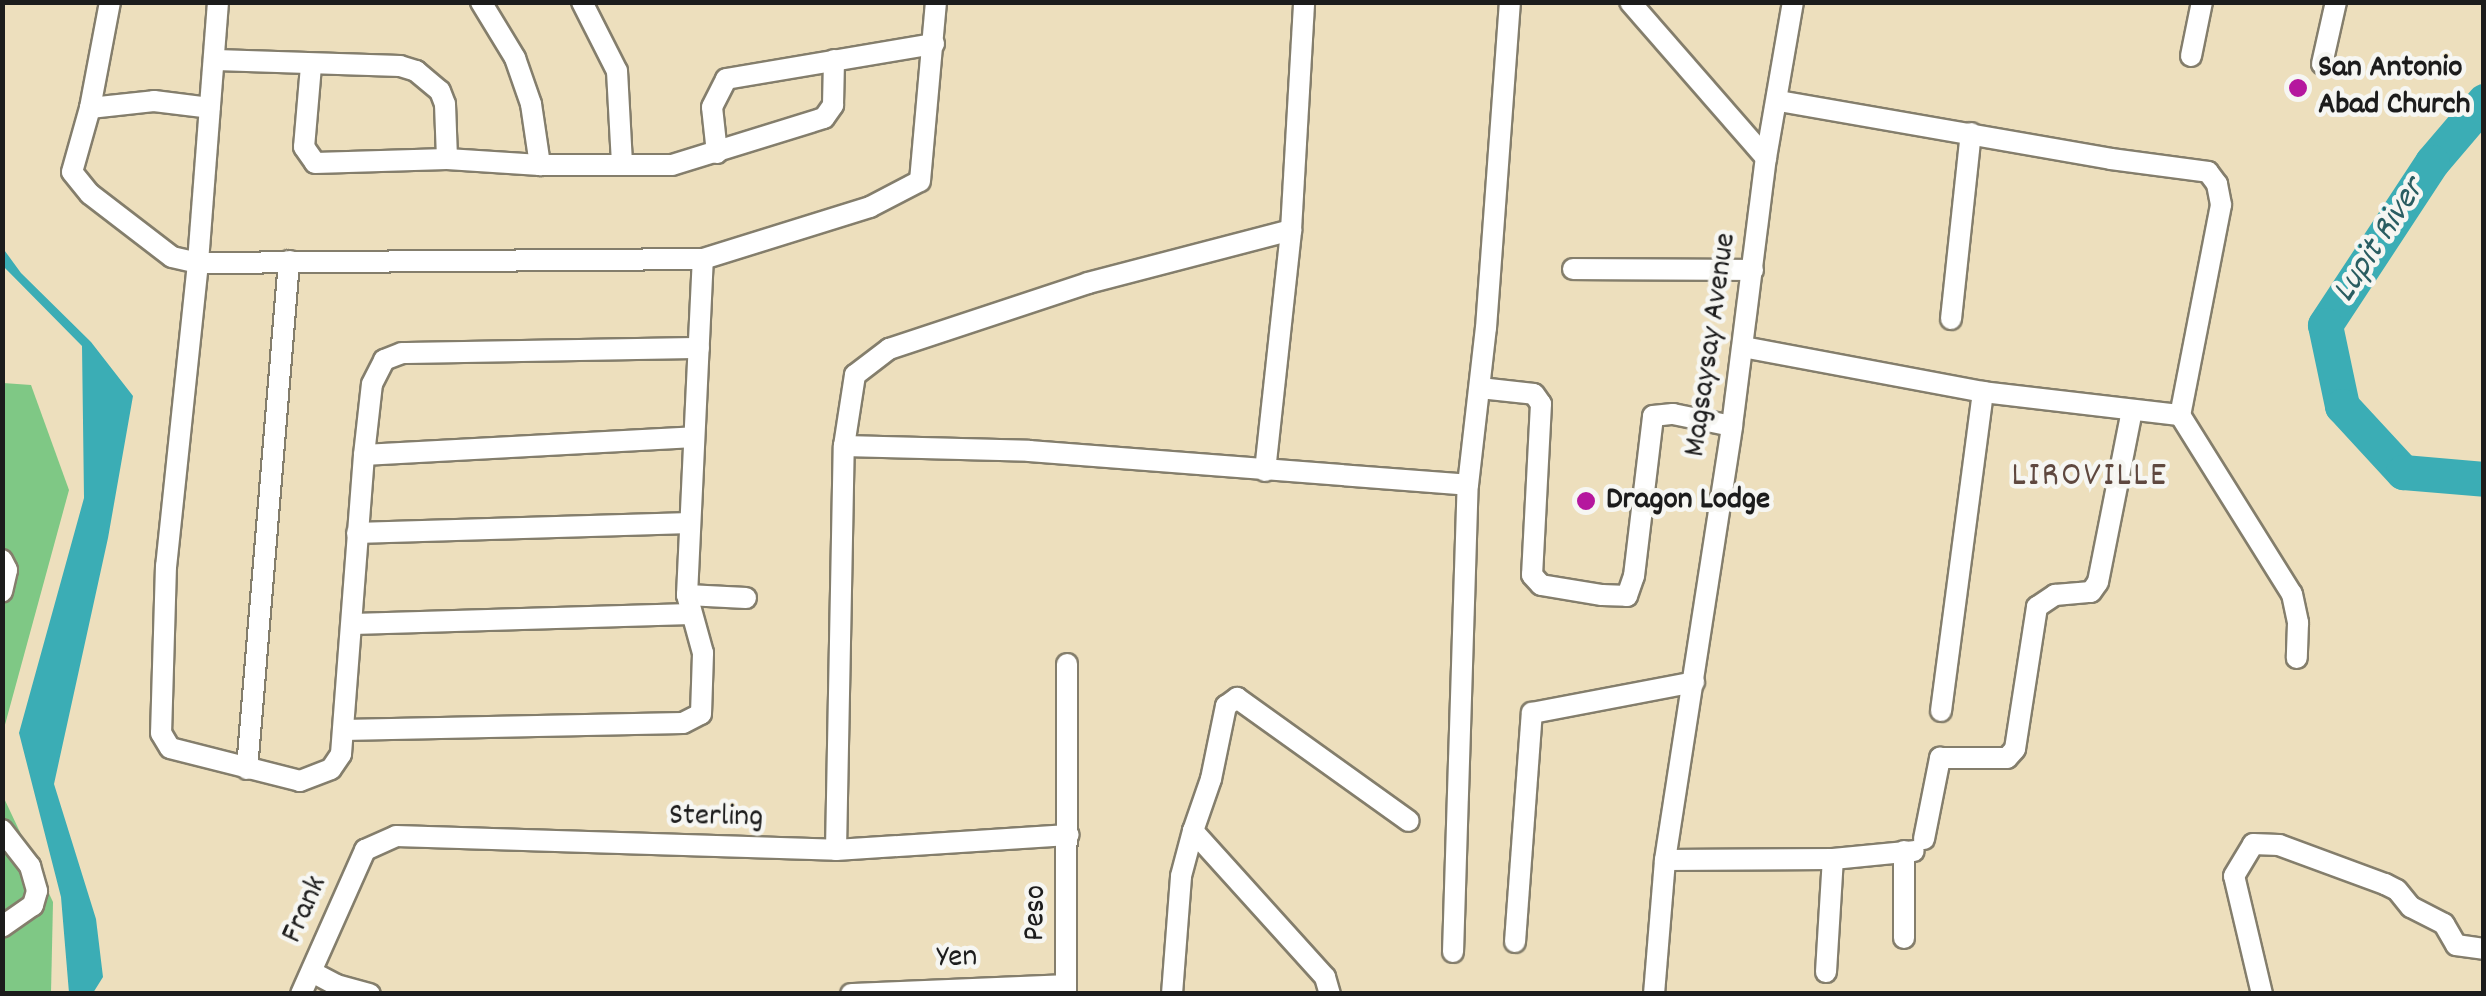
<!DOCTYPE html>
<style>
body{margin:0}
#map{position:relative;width:2486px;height:996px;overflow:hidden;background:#eddfbd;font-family:Dekko,sans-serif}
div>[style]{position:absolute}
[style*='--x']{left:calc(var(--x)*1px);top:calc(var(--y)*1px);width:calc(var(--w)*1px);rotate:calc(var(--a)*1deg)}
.green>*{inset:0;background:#7fc885}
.water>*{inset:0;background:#3badb5}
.river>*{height:35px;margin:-17.5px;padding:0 17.5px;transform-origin:17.5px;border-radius:17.5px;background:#3badb5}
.roads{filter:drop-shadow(2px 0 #847e6c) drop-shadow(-2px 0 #847e6c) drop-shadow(0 2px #847e6c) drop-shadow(0 -2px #847e6c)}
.minor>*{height:20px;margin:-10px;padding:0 10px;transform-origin:10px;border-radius:10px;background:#fff}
.dots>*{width:28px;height:28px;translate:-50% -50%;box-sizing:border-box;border:5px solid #f6f6f2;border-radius:50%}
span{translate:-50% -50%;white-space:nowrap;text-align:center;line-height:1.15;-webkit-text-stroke:9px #f6f6f2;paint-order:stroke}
.poi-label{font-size:32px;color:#1c1c1c;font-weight:700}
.left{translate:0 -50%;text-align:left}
.street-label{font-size:32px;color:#1c1c1c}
.water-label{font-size:35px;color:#2a5d61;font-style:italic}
.neighbourhood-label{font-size:35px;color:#5f483f;letter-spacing:2.5px}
.frame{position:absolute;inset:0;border:5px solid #1c1c1c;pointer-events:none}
</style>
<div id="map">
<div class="green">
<div style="clip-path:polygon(3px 383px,31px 385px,69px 490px,3px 732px)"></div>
<div style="clip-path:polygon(2px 794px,53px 902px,51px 993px,3px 993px)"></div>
</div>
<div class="water">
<div style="clip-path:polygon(2px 247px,21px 273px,91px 342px,133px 396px,108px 538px,54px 784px,96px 919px,103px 977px,93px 993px,69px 993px,61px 897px,19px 733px,84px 498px,82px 346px,3px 266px)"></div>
</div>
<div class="river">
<div style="--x:2484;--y:101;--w:80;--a:130.4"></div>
<div style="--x:2432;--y:162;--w:195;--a:123.3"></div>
<div style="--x:2325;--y:325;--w:83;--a:78.1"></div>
<div style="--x:2342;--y:406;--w:90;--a:47.3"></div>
<div style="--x:2403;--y:472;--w:81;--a:4.9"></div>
</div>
<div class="roads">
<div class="minor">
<div style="--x:110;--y:2;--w:108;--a:100.7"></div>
<div style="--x:90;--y:108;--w:66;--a:105.7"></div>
<div style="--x:72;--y:172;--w:28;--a:51"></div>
<div style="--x:90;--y:194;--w:103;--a:37.5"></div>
<div style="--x:172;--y:257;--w:27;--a:13"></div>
<div style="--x:198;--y:263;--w:505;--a:-0.45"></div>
<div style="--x:703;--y:259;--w:175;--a:-17.3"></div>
<div style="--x:870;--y:207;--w:56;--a:-27.5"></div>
<div style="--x:920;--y:181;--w:180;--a:-84.9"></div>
<div style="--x:218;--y:2;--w:262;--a:94.4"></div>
<div style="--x:198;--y:263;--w:305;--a:96"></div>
<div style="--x:166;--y:566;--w:167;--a:91.7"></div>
<div style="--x:161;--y:733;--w:17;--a:59"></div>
<div style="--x:170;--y:748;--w:134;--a:14.2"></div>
<div style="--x:300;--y:781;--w:33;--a:-21"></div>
<div style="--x:331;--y:769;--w:18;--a:-56"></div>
<div style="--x:341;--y:754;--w:300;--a:-85.6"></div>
<div style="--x:364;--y:455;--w:71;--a:-83.6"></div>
<div style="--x:372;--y:384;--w:27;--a:-63"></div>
<div style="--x:384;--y:360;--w:19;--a:-21"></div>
<div style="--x:402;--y:353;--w:297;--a:-1"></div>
<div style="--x:481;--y:2;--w:66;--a:58.7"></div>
<div style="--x:515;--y:58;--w:49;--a:70.8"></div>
<div style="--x:531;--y:104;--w:62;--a:81.6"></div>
<div style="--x:582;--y:2;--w:77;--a:63.1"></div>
<div style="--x:617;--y:71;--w:93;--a:86.9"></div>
<div style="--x:1630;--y:2;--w:207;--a:48.9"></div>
<div style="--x:2191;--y:56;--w:55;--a:-78.5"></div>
<div style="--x:216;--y:60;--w:184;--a:1.9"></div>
<div style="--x:400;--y:66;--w:17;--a:17"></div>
<div style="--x:416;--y:71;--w:31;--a:40"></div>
<div style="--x:440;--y:91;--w:14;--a:69"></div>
<div style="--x:445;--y:104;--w:55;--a:87.9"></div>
<div style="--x:2322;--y:64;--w:64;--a:-77.3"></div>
<div style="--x:311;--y:66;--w:81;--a:94.9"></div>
<div style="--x:304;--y:147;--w:19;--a:55"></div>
<div style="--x:315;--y:163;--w:132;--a:-1.7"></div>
<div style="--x:447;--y:159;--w:93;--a:3.7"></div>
<div style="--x:540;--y:165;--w:132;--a:0"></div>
<div style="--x:672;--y:165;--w:159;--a:-17.2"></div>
<div style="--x:824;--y:118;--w:16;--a:-55"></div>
<div style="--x:833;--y:105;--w:45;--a:-88.7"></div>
<div style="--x:1779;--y:101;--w:337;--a:9.9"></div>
<div style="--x:2111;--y:159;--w:98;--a:7.6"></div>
<div style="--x:2208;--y:172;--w:15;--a:53"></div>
<div style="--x:2217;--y:184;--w:21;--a:79"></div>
<div style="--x:2221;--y:205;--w:214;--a:101"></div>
<div style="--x:2180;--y:415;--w:211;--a:58"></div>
<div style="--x:2292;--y:594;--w:30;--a:78"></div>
<div style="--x:2298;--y:623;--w:35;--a:92"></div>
<div style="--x:90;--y:108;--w:64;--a:-6.2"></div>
<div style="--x:154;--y:101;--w:56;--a:7.1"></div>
<div style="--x:717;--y:153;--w:46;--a:-96.2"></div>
<div style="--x:712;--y:107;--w:31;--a:-63"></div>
<div style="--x:726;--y:79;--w:211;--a:-9.6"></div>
<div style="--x:1573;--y:269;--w:180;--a:0.3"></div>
<div style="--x:1951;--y:319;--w:187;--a:-83.9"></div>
<div style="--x:1743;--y:347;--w:244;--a:10.6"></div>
<div style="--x:1983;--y:392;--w:198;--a:6.7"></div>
<div style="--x:1480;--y:388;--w:54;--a:6.3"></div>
<div style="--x:1534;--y:394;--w:12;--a:55"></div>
<div style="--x:1541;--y:404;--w:171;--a:93"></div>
<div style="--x:1532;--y:575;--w:13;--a:48"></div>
<div style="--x:1541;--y:585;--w:62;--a:9.3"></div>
<div style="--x:1602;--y:595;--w:25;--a:2"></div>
<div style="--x:1627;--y:596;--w:21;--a:-71"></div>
<div style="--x:1634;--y:576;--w:161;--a:-83.2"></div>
<div style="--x:1653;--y:416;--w:20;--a:-6"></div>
<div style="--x:1673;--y:414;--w:60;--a:11.5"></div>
<div style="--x:844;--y:446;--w:185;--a:1.5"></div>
<div style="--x:1029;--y:451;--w:440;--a:4.4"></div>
<div style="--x:364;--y:455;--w:330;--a:-3.1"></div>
<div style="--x:1265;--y:471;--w:242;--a:-83.8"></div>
<div style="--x:357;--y:533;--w:332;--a:-1.7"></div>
<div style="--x:2;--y:560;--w:11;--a:63"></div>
<div style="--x:7;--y:570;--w:22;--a:103"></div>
<div style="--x:687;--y:595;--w:59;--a:2.9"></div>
<div style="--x:353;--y:624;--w:338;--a:-1.7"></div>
<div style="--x:1941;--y:711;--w:322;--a:-82.5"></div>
<div style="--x:343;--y:730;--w:340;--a:-1.2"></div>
<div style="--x:683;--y:723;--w:20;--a:-27"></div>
<div style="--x:701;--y:714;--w:61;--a:-88.1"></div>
<div style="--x:703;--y:653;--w:60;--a:-105.4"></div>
<div style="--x:687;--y:595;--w:336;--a:-87.3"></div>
<div style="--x:247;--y:769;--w:510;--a:-85.27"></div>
<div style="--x:2;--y:830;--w:46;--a:52.1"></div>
<div style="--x:30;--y:866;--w:26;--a:74"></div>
<div style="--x:37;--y:891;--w:15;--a:106"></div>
<div style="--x:33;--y:905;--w:38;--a:145"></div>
<div style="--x:1193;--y:831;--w:55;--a:-70.9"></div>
<div style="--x:1211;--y:779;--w:75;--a:-78.4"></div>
<div style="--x:1226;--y:706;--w:14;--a:-36"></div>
<div style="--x:1237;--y:698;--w:211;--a:35.6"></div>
<div style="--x:1924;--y:839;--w:83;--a:-78.8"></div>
<div style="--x:1940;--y:758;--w:67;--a:0"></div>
<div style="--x:2007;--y:758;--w:12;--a:-48"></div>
<div style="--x:2015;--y:749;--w:144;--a:-81.2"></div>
<div style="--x:2037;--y:607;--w:22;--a:-34"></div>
<div style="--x:2055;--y:595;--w:36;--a:-5"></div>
<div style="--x:2091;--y:592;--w:12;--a:-55"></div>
<div style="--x:2098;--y:582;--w:174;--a:-78.8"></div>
<div style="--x:836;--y:850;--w:404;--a:-88.9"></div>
<div style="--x:844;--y:446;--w:72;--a:-81.2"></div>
<div style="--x:855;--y:375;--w:43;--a:-37.4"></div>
<div style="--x:889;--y:349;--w:210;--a:-18.3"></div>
<div style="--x:1088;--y:283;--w:210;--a:-14.6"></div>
<div style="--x:1291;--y:230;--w:228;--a:-86.7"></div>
<div style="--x:1665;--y:860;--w:168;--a:-0.3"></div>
<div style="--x:1833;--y:859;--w:81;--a:-5.6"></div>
<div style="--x:1904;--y:938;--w:87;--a:-90"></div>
<div style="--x:1515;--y:942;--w:230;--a:-85.8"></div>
<div style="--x:1532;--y:713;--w:165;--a:-10.8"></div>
<div style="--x:1453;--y:952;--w:467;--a:-88.2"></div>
<div style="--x:1468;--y:485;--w:158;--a:-83.5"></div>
<div style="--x:1486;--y:328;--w:327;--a:-85.8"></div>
<div style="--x:312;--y:972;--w:27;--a:28"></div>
<div style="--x:336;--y:985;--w:35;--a:15"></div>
<div style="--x:1826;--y:972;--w:113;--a:-86.5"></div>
<div style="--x:301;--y:994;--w:158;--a:-66"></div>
<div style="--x:365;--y:850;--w:34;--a:-24"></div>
<div style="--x:396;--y:836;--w:440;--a:1.8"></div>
<div style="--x:836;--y:850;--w:233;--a:-3.7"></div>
<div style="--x:851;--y:994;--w:214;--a:-2.4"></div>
<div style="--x:1066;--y:994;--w:330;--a:-89.8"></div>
<div style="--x:1172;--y:994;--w:118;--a:-85.6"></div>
<div style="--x:1181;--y:876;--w:47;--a:-75.1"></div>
<div style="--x:1193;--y:831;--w:197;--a:47.9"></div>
<div style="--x:1325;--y:977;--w:18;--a:74"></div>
<div style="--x:1654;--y:994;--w:134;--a:-85.3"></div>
<div style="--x:1665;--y:860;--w:439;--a:-81.2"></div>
<div style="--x:1732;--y:426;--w:270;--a:-82.8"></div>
<div style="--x:1766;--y:158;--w:158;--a:-80.2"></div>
<div style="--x:2262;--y:994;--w:121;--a:-103.3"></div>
<div style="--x:2234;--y:876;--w:37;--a:-59"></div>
<div style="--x:2253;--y:844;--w:26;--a:2"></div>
<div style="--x:2279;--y:845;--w:113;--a:20.2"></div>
<div style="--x:2385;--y:884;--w:13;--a:27"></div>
<div style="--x:2397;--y:890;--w:22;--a:51"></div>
<div style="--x:2411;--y:907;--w:37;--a:27"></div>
<div style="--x:2444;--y:924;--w:24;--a:60"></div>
<div style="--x:2456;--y:945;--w:28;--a:8"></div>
</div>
</div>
<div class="dots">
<div style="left:2298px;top:88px;background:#b5179e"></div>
<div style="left:1586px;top:501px;background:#b5179e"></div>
</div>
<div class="poi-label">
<span class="left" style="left:2318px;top:88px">San Antonio<br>Abad Church</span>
<span class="left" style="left:1606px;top:501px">Dragon Lodge</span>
</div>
<div class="street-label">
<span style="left:1712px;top:345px;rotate:-82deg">Magsaysay Avenue</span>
<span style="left:716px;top:818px;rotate:1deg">Sterling</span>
<span style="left:306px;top:910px;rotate:-66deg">Frank</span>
<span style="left:1037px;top:913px;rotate:-89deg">Peso</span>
<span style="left:957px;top:959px;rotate:-2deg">Yen</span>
</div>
<div class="water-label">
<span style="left:2380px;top:241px;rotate:-57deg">Lupit River</span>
</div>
<div class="neighbourhood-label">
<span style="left:2090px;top:477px">LIROVILLE</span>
</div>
<div class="frame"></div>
</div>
